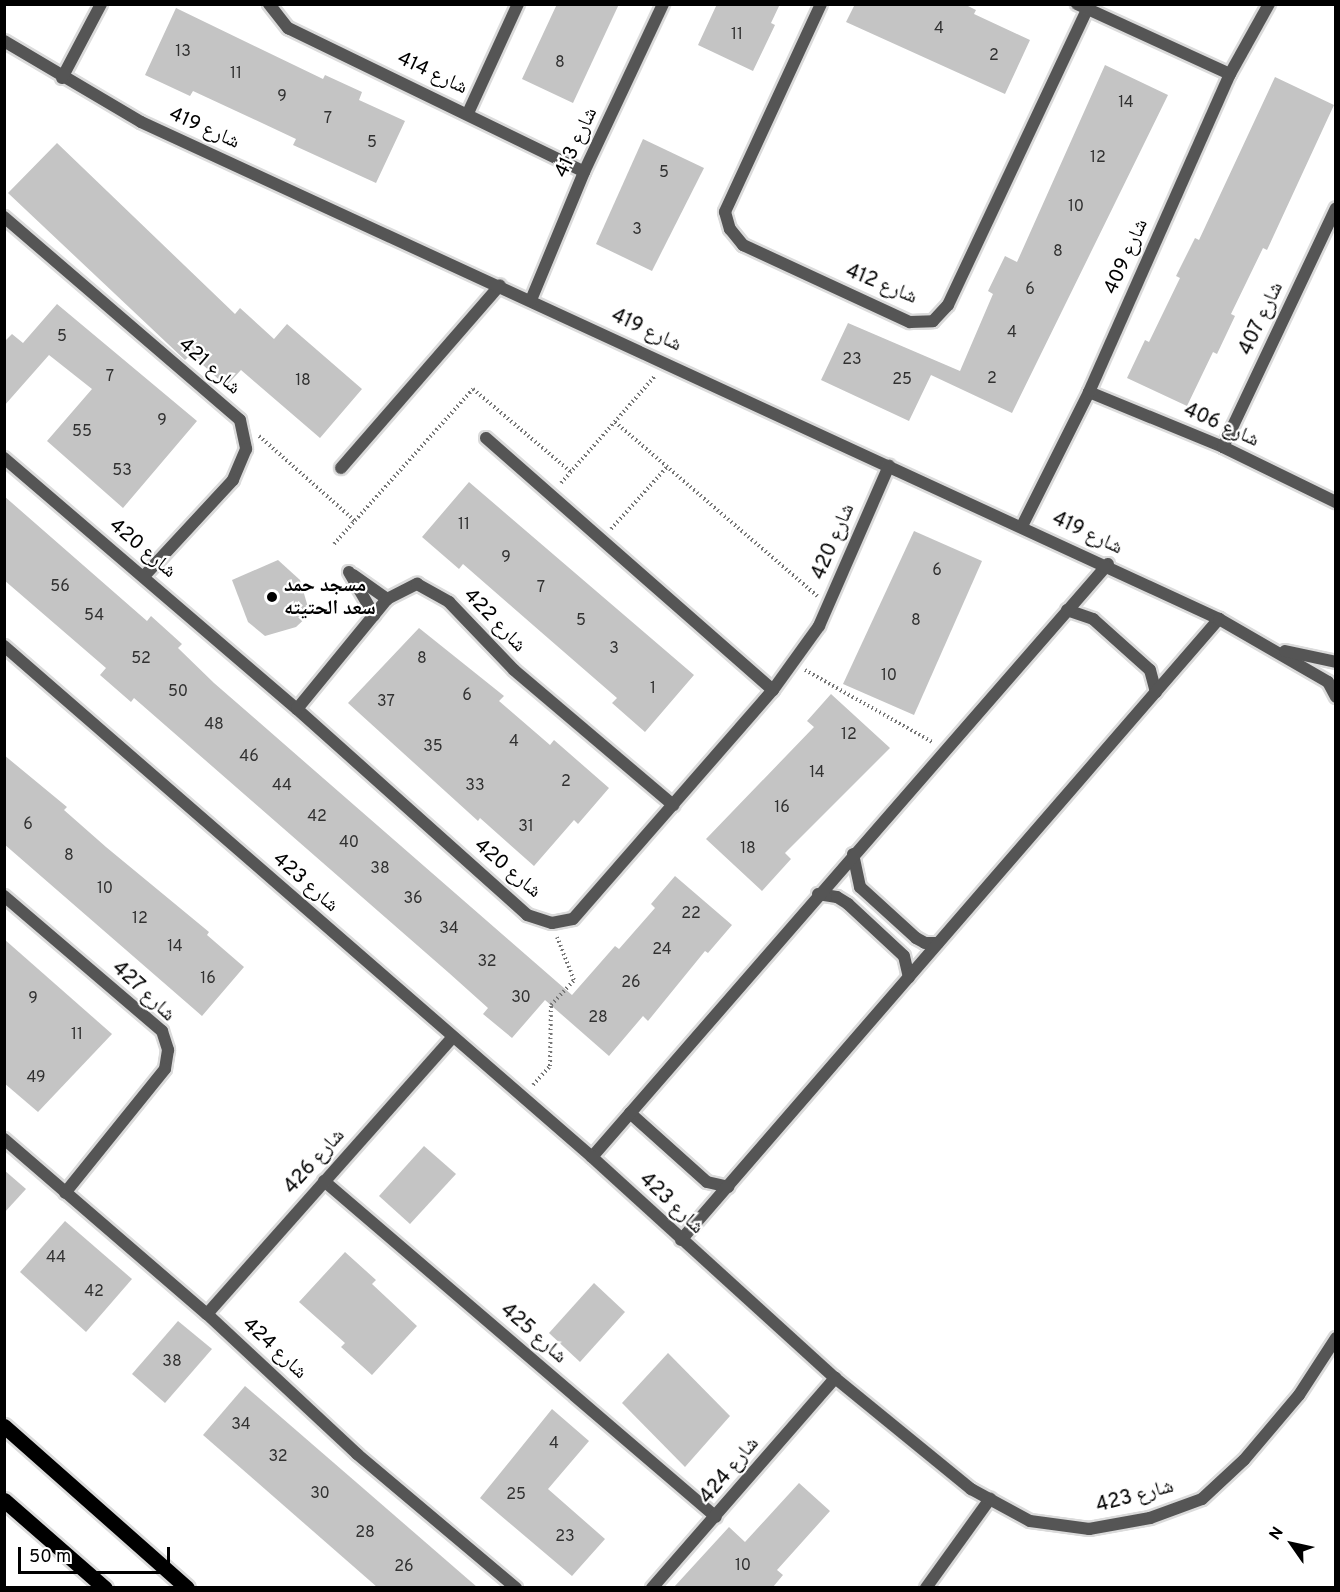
<!DOCTYPE html>
<meta charset="utf-8">
<style>
body{margin:0}
#map{position:relative;width:1340px;height:1592px;overflow:hidden;background:#fff;font-family:Overpass,"Noto Naskh Arabic",sans-serif}
div>[style]{position:absolute}
[style*='--x']{left:calc(var(--x)*1px);top:calc(var(--y)*1px);width:calc(var(--w)*1px);rotate:calc(var(--a)*1deg)}
.building>*{inset:0;background:#c4c4c4}
.path>*{height:4px;margin-top:-2px;transform-origin:0;background:repeating-linear-gradient(90deg,#777 0 1.5px,transparent 0 4.5px)}
.roads{filter:drop-shadow(2px 0 #dbdbdb) drop-shadow(-2px 0 #dbdbdb) drop-shadow(0 2px #dbdbdb) drop-shadow(0 -2px #dbdbdb)}
.service>*{height:12px;margin:-6px;padding:0 6px;transform-origin:6px;border-radius:6px;background:#555}
.minor>*{height:12px;margin:-6px;padding:0 6px;transform-origin:6px;border-radius:6px;background:#555}
.primary>*{height:15px;margin:-7.5px;padding:0 7.5px;transform-origin:7.5px;border-radius:7.5px;background:#000}
.dots>*{width:16px;height:16px;translate:-50% -50%;box-sizing:border-box;border:3px solid #fff;border-radius:50%}
span{translate:-50% -50%;white-space:nowrap;text-align:center;line-height:1.15;-webkit-text-stroke:4.5px #fff;paint-order:stroke}
.number-label{font-size:16px;color:#313131}
.number-label span{-webkit-text-stroke-width:0}
.street-label{font-size:20px;color:#000}
.poi-label{font-size:20px;color:#000;font-weight:700}
.left{translate:0 -50%;text-align:left}
.frame{position:absolute;inset:0;border:6px solid #000;pointer-events:none}
.north{position:absolute;left:1262px;top:1514px;width:60px;height:60px;-webkit-text-stroke:4px #fff;paint-order:stroke;rotate:304deg;font-size:16px;font-weight:700;line-height:24px;text-align:center;color:#000}
.north::after{content:'';display:block;margin:auto;width:21px;height:27px;background:#000;clip-path:polygon(50% 0,100% 100%,50% 72%,0 100%)}
.scale{position:absolute;left:18px;top:1547px;width:152px;height:27px;box-sizing:border-box;border:3px solid #000;border-top:0;padding-left:8px;font-size:18px;line-height:21px;white-space:nowrap;color:#000;-webkit-text-stroke:4px #fff;paint-order:stroke}
</style>
<div id="map">
<div class="building">
<div style="clip-path:polygon(557px 4px,619px 4px,573px 103px,522px 79px)"></div>
<div style="clip-path:polygon(717px 4px,780px 4px,771px 23px,775px 25px,753px 71px,698px 45px)"></div>
<div style="clip-path:polygon(855px 4px,964px 4px,976px 10px,974px 14px,1030px 40px,1005px 94px,846px 22px)"></div>
<div style="clip-path:polygon(176px 8px,323px 79px,325px 75px,362px 92px,359px 100px,405px 121px,376px 183px,293px 145px,296px 139px,249px 117px,193px 91px,190px 96px,145px 75px)"></div>
<div style="clip-path:polygon(1105px 65px,1168px 95px,1012px 413px,931px 375px,909px 421px,821px 380px,848px 323px,960px 371px,993px 294px,988px 291px,1005px 256px,1017px 262px)"></div>
<div style="clip-path:polygon(1275px 77px,1334px 105px,1267px 250px,1263px 248px,1231px 314px,1235px 316px,1217px 354px,1213px 352px,1187px 406px,1127px 378px,1145px 340px,1149px 342px,1180px 278px,1176px 276px,1195px 238px,1199px 240px)"></div>
<div style="clip-path:polygon(643px 139px,704px 168px,652px 271px,596px 244px)"></div>
<div style="clip-path:polygon(57px 143px,235px 314px,240px 308px,274px 339px,287px 324px,362px 389px,320px 438px,241px 370px,226px 386px,191px 354px,185px 360px,8px 193px)"></div>
<div style="clip-path:polygon(57px 304px,197px 421px,123px 508px,47px 441px,92px 389px,49px 355px,4px 406px,4px 342px,12px 334px,23px 343px)"></div>
<div style="clip-path:polygon(469px 482px,694px 675px,645px 732px,612px 703px,617px 698px,541px 632px,463px 564px,459px 569px,422px 537px)"></div>
<div style="clip-path:polygon(4px 496px,147px 621px,151px 616px,182px 644px,178px 648px,214px 683px,572px 995px,615px 946px,619px 949px,655px 908px,651px 904px,675px 876px,732px 925px,708px 953px,705px 951px,648px 1021px,643px 1016px,609px 1056px,545px 1000px,512px 1038px,483px 1014px,488px 1008px,449px 973px,134px 698px,131px 702px,100px 675px,106px 668px,4px 580px)"></div>
<div style="clip-path:polygon(914px 531px,982px 561px,914px 715px,843px 684px)"></div>
<div style="clip-path:polygon(278px 560px,300px 580px,310px 614px,296px 627px,265px 636px,248px 622px,232px 580px)"></div>
<div style="clip-path:polygon(419px 628px,504px 696px,499px 701px,550px 745px,554px 740px,609px 788px,578px 824px,574px 820px,534px 866px,480px 818px,478px 821px,348px 703px)"></div>
<div style="clip-path:polygon(831px 694px,890px 748px,785px 853px,791px 859px,762px 891px,706px 839px,814px 727px,807px 721px)"></div>
<div style="clip-path:polygon(4px 755px,67px 807px,64px 810px,106px 847px,209px 932px,207px 935px,244px 967px,202px 1016px,4px 844px)"></div>
<div style="clip-path:polygon(4px 939px,112px 1034px,38px 1112px,4px 1083px)"></div>
<div style="clip-path:polygon(424px 1146px,456px 1174px,410px 1224px,379px 1196px)"></div>
<div style="clip-path:polygon(4px 1170px,26px 1189px,4px 1213px)"></div>
<div style="clip-path:polygon(65px 1221px,132px 1279px,86px 1332px,20px 1272px)"></div>
<div style="clip-path:polygon(345px 1252px,376px 1280px,372px 1284px,417px 1326px,372px 1375px,341px 1347px,345px 1343px,299px 1302px)"></div>
<div style="clip-path:polygon(594px 1283px,625px 1312px,580px 1362px,549px 1333px)"></div>
<div style="clip-path:polygon(178px 1321px,212px 1349px,165px 1403px,132px 1374px)"></div>
<div style="clip-path:polygon(668px 1353px,730px 1416px,685px 1467px,622px 1403px)"></div>
<div style="clip-path:polygon(245px 1386px,364px 1489px,477px 1587px,377px 1587px,203px 1435px)"></div>
<div style="clip-path:polygon(552px 1409px,589px 1441px,548px 1489px,605px 1539px,572px 1576px,480px 1498px)"></div>
<div style="clip-path:polygon(799px 1483px,830px 1511px,777px 1570px,783px 1575px,773px 1587px,674px 1587px,729px 1527px,745px 1542px)"></div>
</div>
<div class="path">
<div style="--x:615;--y:422;--w:267;--a:40.7"></div>
<div style="--x:259;--y:436;--w:128;--a:41.5"></div>
<div style="--x:561;--y:483;--w:142;--a:-48.7"></div>
<div style="--x:611;--y:529;--w:84;--a:-47.9"></div>
<div style="--x:334;--y:544;--w:208;--a:-48.1"></div>
<div style="--x:473;--y:389;--w:128;--a:40.3"></div>
<div style="--x:805;--y:670;--w:148;--a:29.5"></div>
<div style="--x:533;--y:1085;--w:25;--a:-48"></div>
<div style="--x:550;--y:1066;--w:61;--a:-89.1"></div>
<div style="--x:551;--y:1005;--w:34;--a:-47"></div>
<div style="--x:574;--y:980;--w:46;--a:-111.6"></div>
</div>
<div class="roads">
<div class="service">
<div style="--x:341;--y:468;--w:242;--a:-49"></div>
<div style="--x:349;--y:572;--w:50;--a:59.8"></div>
<div style="--x:353;--y:575;--w:42;--a:35.2"></div>
<div style="--x:1067;--y:610;--w:28;--a:19"></div>
<div style="--x:1093;--y:619;--w:76;--a:41.8"></div>
<div style="--x:1150;--y:670;--w:23;--a:75"></div>
<div style="--x:853;--y:854;--w:34;--a:78"></div>
<div style="--x:860;--y:887;--w:76;--a:42.3"></div>
<div style="--x:916;--y:938;--w:10;--a:29"></div>
<div style="--x:925;--y:943;--w:13;--a:0"></div>
<div style="--x:818;--y:894;--w:19;--a:9"></div>
<div style="--x:837;--y:897;--w:13;--a:32"></div>
<div style="--x:848;--y:904;--w:76;--a:42.9"></div>
<div style="--x:904;--y:956;--w:22;--a:77"></div>
<div style="--x:630;--y:1113;--w:103;--a:41.9"></div>
<div style="--x:707;--y:1182;--w:22;--a:13"></div>
<div style="--x:592;--y:1157;--w:786;--a:-48.97"></div>
<div style="--x:681;--y:1240;--w:822;--a:-49.1"></div>
<div style="--x:926;--y:1588;--w:110;--a:-54.3"></div>
</div>
<div class="minor">
<div style="--x:269;--y:4;--w:31;--a:52"></div>
<div style="--x:288;--y:28;--w:329;--a:25.9"></div>
<div style="--x:821;--y:4;--w:229;--a:114.8"></div>
<div style="--x:725;--y:212;--w:18;--a:74"></div>
<div style="--x:730;--y:229;--w:21;--a:51"></div>
<div style="--x:743;--y:245;--w:184;--a:24.8"></div>
<div style="--x:910;--y:322;--w:23;--a:-2"></div>
<div style="--x:933;--y:321;--w:22;--a:-47"></div>
<div style="--x:948;--y:305;--w:327;--a:-64.8"></div>
<div style="--x:1077;--y:4;--w:168;--a:24.6"></div>
<div style="--x:4;--y:41;--w:159;--a:30.6"></div>
<div style="--x:141;--y:122;--w:1187;--a:24.75"></div>
<div style="--x:1219;--y:619;--w:126;--a:30"></div>
<div style="--x:1328;--y:682;--w:17;--a:62"></div>
<div style="--x:62;--y:78;--w:84;--a:-62.2"></div>
<div style="--x:468;--y:113;--w:120;--a:-65.4"></div>
<div style="--x:4;--y:217;--w:311;--a:40.7"></div>
<div style="--x:240;--y:420;--w:30;--a:78"></div>
<div style="--x:246;--y:449;--w:34;--a:113"></div>
<div style="--x:233;--y:480;--w:131;--a:132.8"></div>
<div style="--x:531;--y:300;--w:139;--a:-67.5"></div>
<div style="--x:584;--y:172;--w:186;--a:-64.8"></div>
<div style="--x:1089;--y:392;--w:145;--a:22.3"></div>
<div style="--x:1223;--y:447;--w:126;--a:26"></div>
<div style="--x:486;--y:438;--w:382;--a:41.3"></div>
<div style="--x:1223;--y:447;--w:264;--a:-64.7"></div>
<div style="--x:4;--y:458;--w:386;--a:40.6"></div>
<div style="--x:297;--y:709;--w:309;--a:41.8"></div>
<div style="--x:527;--y:915;--w:26;--a:18"></div>
<div style="--x:552;--y:923;--w:21;--a:-11"></div>
<div style="--x:573;--y:919;--w:304;--a:-48.9"></div>
<div style="--x:773;--y:690;--w:79;--a:-54.3"></div>
<div style="--x:819;--y:626;--w:175;--a:-66.4"></div>
<div style="--x:1022;--y:526;--w:150;--a:-63.4"></div>
<div style="--x:1089;--y:392;--w:348;--a:-66.1"></div>
<div style="--x:1230;--y:74;--w:80;--a:-60.9"></div>
<div style="--x:4;--y:646;--w:779;--a:40.99"></div>
<div style="--x:592;--y:1157;--w:328;--a:42.3"></div>
<div style="--x:835;--y:1378;--w:176;--a:39.2"></div>
<div style="--x:971;--y:1489;--w:67;--a:28.5"></div>
<div style="--x:1030;--y:1521;--w:60;--a:7.7"></div>
<div style="--x:1089;--y:1529;--w:62;--a:-10.2"></div>
<div style="--x:1150;--y:1518;--w:55;--a:-20.1"></div>
<div style="--x:1202;--y:1499;--w:57;--a:-42.9"></div>
<div style="--x:1244;--y:1460;--w:85;--a:-49.8"></div>
<div style="--x:1299;--y:1395;--w:68;--a:-57"></div>
<div style="--x:1285;--y:651;--w:52;--a:12.2"></div>
<div style="--x:297;--y:709;--w:142;--a:-50.7"></div>
<div style="--x:387;--y:599;--w:34;--a:-27"></div>
<div style="--x:417;--y:584;--w:37;--a:29"></div>
<div style="--x:449;--y:602;--w:94;--a:46.3"></div>
<div style="--x:514;--y:670;--w:209;--a:40.3"></div>
<div style="--x:4;--y:896;--w:208;--a:40.5"></div>
<div style="--x:162;--y:1031;--w:20;--a:72"></div>
<div style="--x:168;--y:1050;--w:19;--a:99"></div>
<div style="--x:165;--y:1069;--w:159;--a:128.9"></div>
<div style="--x:4;--y:1139;--w:268;--a:40.8"></div>
<div style="--x:207;--y:1314;--w:205;--a:43"></div>
<div style="--x:357;--y:1454;--w:208;--a:40.1"></div>
<div style="--x:324;--y:1181;--w:516;--a:40.6"></div>
<div style="--x:207;--y:1314;--w:370;--a:-48.4"></div>
<div style="--x:652;--y:1588;--w:279;--a:-48.9"></div>
</div>
<div class="primary">
<div style="--x:4;--y:1426;--w:244;--a:41.5"></div>
<div style="--x:4;--y:1500;--w:134;--a:41.1"></div>
</div>
</div>
<div class="dots">
<div style="left:272px;top:597px;background:#000"></div>
</div>
<div class="number-label">
<span style="left:939px;top:29px">4</span>
<span style="left:737px;top:35px">11</span>
<span style="left:183px;top:52px">13</span>
<span style="left:994px;top:56px">2</span>
<span style="left:560px;top:63px">8</span>
<span style="left:236px;top:74px">11</span>
<span style="left:282px;top:97px">9</span>
<span style="left:1126px;top:103px">14</span>
<span style="left:328px;top:119px">7</span>
<span style="left:372px;top:143px">5</span>
<span style="left:1098px;top:158px">12</span>
<span style="left:664px;top:173px">5</span>
<span style="left:1076px;top:207px">10</span>
<span style="left:637px;top:230px">3</span>
<span style="left:1058px;top:252px">8</span>
<span style="left:1030px;top:290px">6</span>
<span style="left:1012px;top:333px">4</span>
<span style="left:62px;top:337px">5</span>
<span style="left:852px;top:360px">23</span>
<span style="left:110px;top:377px">7</span>
<span style="left:992px;top:379px">2</span>
<span style="left:902px;top:380px">25</span>
<span style="left:303px;top:381px">18</span>
<span style="left:162px;top:421px">9</span>
<span style="left:82px;top:432px">55</span>
<span style="left:122px;top:471px">53</span>
<span style="left:464px;top:525px">11</span>
<span style="left:506px;top:558px">9</span>
<span style="left:937px;top:571px">6</span>
<span style="left:60px;top:587px">56</span>
<span style="left:541px;top:588px">7</span>
<span style="left:94px;top:616px">54</span>
<span style="left:581px;top:621px">5</span>
<span style="left:916px;top:621px">8</span>
<span style="left:614px;top:649px">3</span>
<span style="left:141px;top:659px">52</span>
<span style="left:422px;top:659px">8</span>
<span style="left:889px;top:676px">10</span>
<span style="left:653px;top:689px">1</span>
<span style="left:178px;top:692px">50</span>
<span style="left:467px;top:696px">6</span>
<span style="left:386px;top:702px">37</span>
<span style="left:214px;top:725px">48</span>
<span style="left:849px;top:735px">12</span>
<span style="left:514px;top:742px">4</span>
<span style="left:433px;top:747px">35</span>
<span style="left:249px;top:757px">46</span>
<span style="left:817px;top:773px">14</span>
<span style="left:566px;top:782px">2</span>
<span style="left:282px;top:786px">44</span>
<span style="left:475px;top:786px">33</span>
<span style="left:782px;top:808px">16</span>
<span style="left:317px;top:817px">42</span>
<span style="left:28px;top:825px">6</span>
<span style="left:526px;top:827px">31</span>
<span style="left:349px;top:843px">40</span>
<span style="left:748px;top:849px">18</span>
<span style="left:69px;top:856px">8</span>
<span style="left:380px;top:869px">38</span>
<span style="left:105px;top:889px">10</span>
<span style="left:413px;top:899px">36</span>
<span style="left:691px;top:914px">22</span>
<span style="left:140px;top:919px">12</span>
<span style="left:449px;top:929px">34</span>
<span style="left:175px;top:947px">14</span>
<span style="left:662px;top:950px">24</span>
<span style="left:487px;top:962px">32</span>
<span style="left:208px;top:979px">16</span>
<span style="left:631px;top:983px">26</span>
<span style="left:521px;top:998px">30</span>
<span style="left:33px;top:999px">9</span>
<span style="left:598px;top:1018px">28</span>
<span style="left:77px;top:1035px">11</span>
<span style="left:36px;top:1078px">49</span>
<span style="left:56px;top:1258px">44</span>
<span style="left:94px;top:1292px">42</span>
<span style="left:172px;top:1362px">38</span>
<span style="left:241px;top:1425px">34</span>
<span style="left:554px;top:1444px">4</span>
<span style="left:278px;top:1457px">32</span>
<span style="left:320px;top:1494px">30</span>
<span style="left:516px;top:1495px">25</span>
<span style="left:365px;top:1533px">28</span>
<span style="left:565px;top:1537px">23</span>
<span style="left:743px;top:1566px">10</span>
<span style="left:404px;top:1567px">26</span>
</div>
<div class="street-label">
<span style="left:432px;top:74px;rotate:25deg">شارع 414</span>
<span style="left:204px;top:129px;rotate:24deg">شارع 419</span>
<span style="left:577px;top:143px;rotate:-65deg">شارع 413</span>
<span style="left:1127px;top:257px;rotate:-66deg">شارع 409</span>
<span style="left:881px;top:285px;rotate:22deg">شارع 412</span>
<span style="left:1262px;top:319px;rotate:-65deg">شارع 407</span>
<span style="left:646px;top:331px;rotate:25deg">شارع 419</span>
<span style="left:209px;top:367px;rotate:41deg">شارع 421</span>
<span style="left:1221px;top:426px;rotate:24deg">شارع 406</span>
<span style="left:1087px;top:534px;rotate:25deg">شارع 419</span>
<span style="left:834px;top:542px;rotate:-67deg">شارع 420</span>
<span style="left:142px;top:549px;rotate:40deg">شارع 420</span>
<span style="left:494px;top:621px;rotate:46deg">شارع 422</span>
<span style="left:507px;top:869px;rotate:40deg">شارع 420</span>
<span style="left:305px;top:883px;rotate:41deg">شارع 423</span>
<span style="left:143px;top:992px;rotate:43deg">شارع 427</span>
<span style="left:315px;top:1162px;rotate:-48deg">شارع 426</span>
<span style="left:671px;top:1204px;rotate:43deg">شارع 423</span>
<span style="left:533px;top:1334px;rotate:41deg">شارع 425</span>
<span style="left:274px;top:1349px;rotate:43deg">شارع 424</span>
<span style="left:730px;top:1471px;rotate:-50deg">شارع 424</span>
<span style="left:1135px;top:1497px;rotate:-15deg">شارع 423</span>
</div>
<div class="poi-label">
<span class="left" style="left:284px;top:598px">مسجد حمد<br>سعد الحتيته</span>
</div>
<div class="frame"></div>
<div class="north">N</div>
<div class="scale">50 m</div>
</div>
